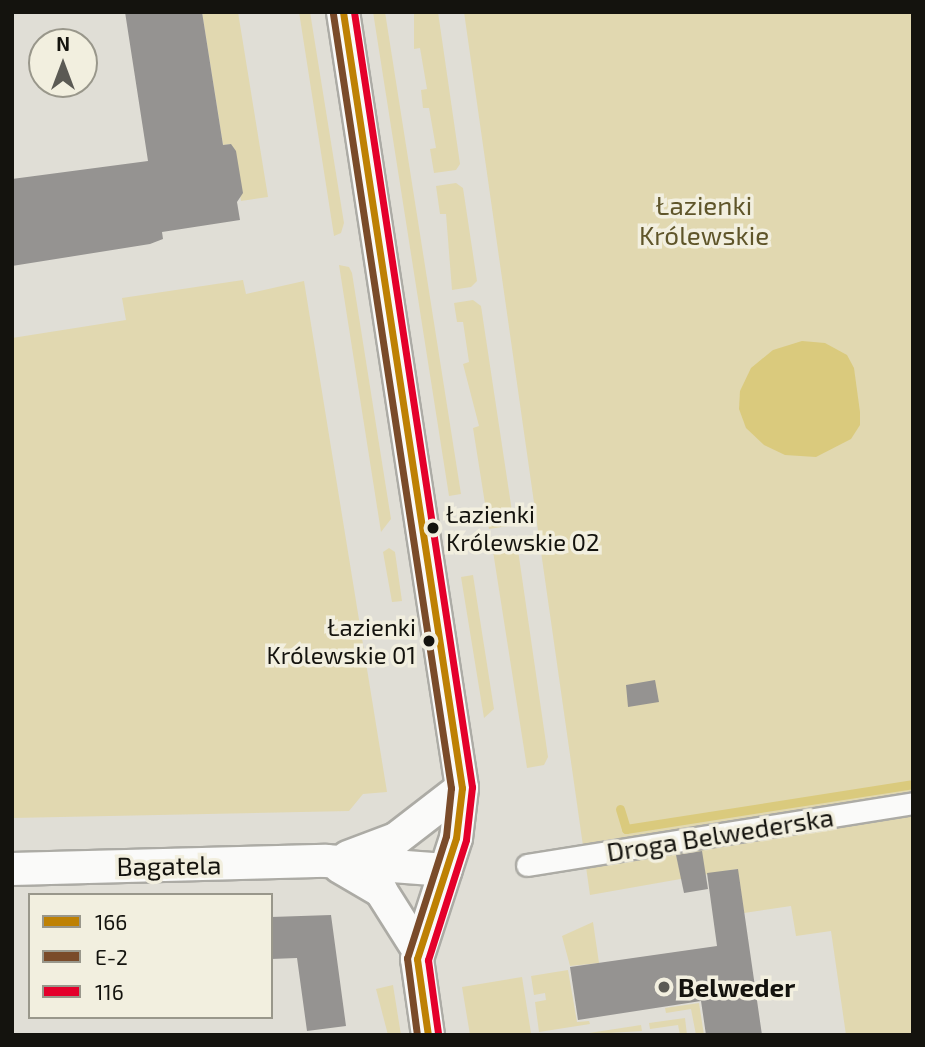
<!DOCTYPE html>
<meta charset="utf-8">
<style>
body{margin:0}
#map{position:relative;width:925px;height:1047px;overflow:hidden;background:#e0ded6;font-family:"Exo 2",sans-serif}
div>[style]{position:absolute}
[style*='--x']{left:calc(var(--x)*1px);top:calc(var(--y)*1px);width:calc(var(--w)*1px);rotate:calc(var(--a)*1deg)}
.green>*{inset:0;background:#e1d8b0}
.water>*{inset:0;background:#daca7d}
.stream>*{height:9px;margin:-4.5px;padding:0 4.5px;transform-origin:4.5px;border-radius:4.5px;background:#daca7d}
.building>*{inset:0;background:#959391}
.roads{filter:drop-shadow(2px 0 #acaba5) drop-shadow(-2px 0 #acaba5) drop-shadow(0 2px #acaba5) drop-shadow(0 -2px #acaba5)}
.street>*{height:21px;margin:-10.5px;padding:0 10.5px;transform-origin:10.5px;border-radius:10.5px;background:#fafaf9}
.secondary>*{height:32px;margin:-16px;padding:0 16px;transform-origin:16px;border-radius:16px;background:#fafaf9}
.bus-1>*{height:7px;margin:-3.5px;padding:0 3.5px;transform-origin:3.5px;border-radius:3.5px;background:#be8104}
.bus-2>*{height:7px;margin:-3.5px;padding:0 3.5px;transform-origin:3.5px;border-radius:3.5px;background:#7a4b2a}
.bus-3>*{height:7px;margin:-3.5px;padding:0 3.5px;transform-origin:3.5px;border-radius:3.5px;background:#e4002b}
.dots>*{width:19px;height:19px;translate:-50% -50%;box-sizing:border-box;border:4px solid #f2efdf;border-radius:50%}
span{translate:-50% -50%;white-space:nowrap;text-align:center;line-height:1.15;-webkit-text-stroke:7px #f2efdf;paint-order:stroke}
.bus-label{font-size:24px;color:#14130e}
.left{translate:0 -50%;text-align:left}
.right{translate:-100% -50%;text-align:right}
.park-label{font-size:26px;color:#5f552a}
.street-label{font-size:26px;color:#14130e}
.poi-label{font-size:26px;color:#14130e;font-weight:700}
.frame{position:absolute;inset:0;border:14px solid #14130e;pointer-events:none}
.legend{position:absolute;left:28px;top:893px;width:245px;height:126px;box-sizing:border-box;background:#f2efdf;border:2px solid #99978b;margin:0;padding:9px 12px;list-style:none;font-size:21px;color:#14130e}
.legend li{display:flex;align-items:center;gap:14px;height:35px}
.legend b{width:35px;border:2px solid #99978b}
.north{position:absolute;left:28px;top:28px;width:70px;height:70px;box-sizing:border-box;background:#f2efdf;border:2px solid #99978b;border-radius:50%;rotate:0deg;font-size:19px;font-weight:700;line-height:28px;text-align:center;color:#14130e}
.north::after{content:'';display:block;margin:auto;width:24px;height:32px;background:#5b5a54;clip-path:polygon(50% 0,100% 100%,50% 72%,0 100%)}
</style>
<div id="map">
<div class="green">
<div style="clip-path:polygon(202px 12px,238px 12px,268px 197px,241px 201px,231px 144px,223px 145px)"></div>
<div style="clip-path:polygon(299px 12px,310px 12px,344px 223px,341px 233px,334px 236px)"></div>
<div style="clip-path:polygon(373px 12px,385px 12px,461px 494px,449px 496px)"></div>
<div style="clip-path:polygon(414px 12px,438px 12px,460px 164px,456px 170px,434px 173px,430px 149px,436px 148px,429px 108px,423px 108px,421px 90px,427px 89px,420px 48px,414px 49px)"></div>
<div style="clip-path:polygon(464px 12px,913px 12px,913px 1035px,846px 1035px,831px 931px,796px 936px,791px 906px,744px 913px,737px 869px,590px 895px)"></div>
<div style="clip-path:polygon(456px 183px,463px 188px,477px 281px,471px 287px,452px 290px,446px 214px,440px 214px,436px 186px)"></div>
<div style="clip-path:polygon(339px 265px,349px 267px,352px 273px,391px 519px,381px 532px)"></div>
<div style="clip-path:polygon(243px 280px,246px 294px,304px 281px,387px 792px,363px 794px,349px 811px,12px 818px,12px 338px,126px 320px,122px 298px)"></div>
<div style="clip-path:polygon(473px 300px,481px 306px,513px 518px,508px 526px,489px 529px,473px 428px,479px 426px,463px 364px,469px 362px,463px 322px,457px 322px,454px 303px)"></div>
<div style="clip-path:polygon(511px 543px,518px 550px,548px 757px,544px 765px,527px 768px,492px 545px)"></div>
<div style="clip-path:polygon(389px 548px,395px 552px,402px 601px,392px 602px,383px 552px)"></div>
<div style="clip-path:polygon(473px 575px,494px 709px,484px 718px,461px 577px)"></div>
<div style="clip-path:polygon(593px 922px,599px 963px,570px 966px,562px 936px)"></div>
<div style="clip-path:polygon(568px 970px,577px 1022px,589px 1021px,590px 1024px,539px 1032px,535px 1002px,546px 1000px,545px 993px,534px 995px,531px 976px)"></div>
<div style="clip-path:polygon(522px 977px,531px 1033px,470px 1035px,462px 987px)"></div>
<div style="clip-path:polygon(393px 985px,401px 1035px,388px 1035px,376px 989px)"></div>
<div style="clip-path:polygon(699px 1003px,704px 1035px,696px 1035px,691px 1009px,666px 1013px,665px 1008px)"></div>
<div style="clip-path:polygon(685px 1018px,687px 1035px,680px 1035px,678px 1025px,650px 1029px,649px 1023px)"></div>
<div style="clip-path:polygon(641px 1025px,642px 1031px,576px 1035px)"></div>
</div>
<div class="water">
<div style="clip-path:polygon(802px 341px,825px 343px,847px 355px,854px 368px,860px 412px,860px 425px,851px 439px,816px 457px,785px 455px,764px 445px,746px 428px,739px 409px,740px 391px,751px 368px,773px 350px)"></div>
</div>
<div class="stream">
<div style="--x:620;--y:809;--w:21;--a:73"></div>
<div style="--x:626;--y:829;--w:291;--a:-8.9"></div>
</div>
<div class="building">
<div style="clip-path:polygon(125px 12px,202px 12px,223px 145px,231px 144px,236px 151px,243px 193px,237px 202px,240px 220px,162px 232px,163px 239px,150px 244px,12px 266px,12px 179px,148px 161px)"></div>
<div style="clip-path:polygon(655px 680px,659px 702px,628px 707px,626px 685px)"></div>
<div style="clip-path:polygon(702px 851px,708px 889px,684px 893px,676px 855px)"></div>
<div style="clip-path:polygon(738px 869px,762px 1035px,706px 1035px,701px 1001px,578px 1020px,570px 967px,717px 946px,707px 873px)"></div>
<div style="clip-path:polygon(331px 915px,346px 1026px,307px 1031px,297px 958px,271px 959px,271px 917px)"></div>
</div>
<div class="roads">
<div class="street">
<div style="--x:527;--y:865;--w:391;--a:-9.1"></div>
</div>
<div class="secondary">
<div style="--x:343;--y:12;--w:785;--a:81.28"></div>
<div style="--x:462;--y:788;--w:50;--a:96.8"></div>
<div style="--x:456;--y:838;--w:127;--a:107.9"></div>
<div style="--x:417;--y:959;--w:77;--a:81.8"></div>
<div style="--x:348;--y:857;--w:51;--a:-20.6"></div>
<div style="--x:396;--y:839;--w:83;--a:-37.7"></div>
<div style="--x:340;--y:867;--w:48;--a:30.3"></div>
<div style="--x:381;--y:891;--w:71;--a:57.7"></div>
<div style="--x:12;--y:869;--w:314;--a:-1.5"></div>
<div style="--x:326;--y:861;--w:120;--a:4.3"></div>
</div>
</div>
<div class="bus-1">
<div style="--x:343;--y:12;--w:785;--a:81.28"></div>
<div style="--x:462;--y:788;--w:50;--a:96.8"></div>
<div style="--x:456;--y:838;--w:127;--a:107.9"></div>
<div style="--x:417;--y:959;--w:77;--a:81.8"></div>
</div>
<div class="bus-2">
<div style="--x:333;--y:14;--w:783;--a:81.33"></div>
<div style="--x:451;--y:788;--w:48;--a:95.9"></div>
<div style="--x:446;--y:836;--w:128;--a:107.7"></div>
<div style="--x:407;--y:958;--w:78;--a:82.6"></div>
</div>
<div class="bus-3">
<div style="--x:354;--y:12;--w:784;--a:81.34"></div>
<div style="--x:472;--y:787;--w:53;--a:96.5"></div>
<div style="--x:466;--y:840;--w:126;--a:107.6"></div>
<div style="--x:428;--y:960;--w:74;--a:82.2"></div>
</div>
<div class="dots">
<div style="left:433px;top:528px;background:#14130e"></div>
<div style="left:429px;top:641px;background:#14130e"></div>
<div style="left:664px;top:987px;background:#5b5a54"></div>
</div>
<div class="bus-label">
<span class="left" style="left:446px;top:528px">Łazienki<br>Królewskie 02</span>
<span class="right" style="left:416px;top:641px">Łazienki<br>Królewskie 01</span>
</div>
<div class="park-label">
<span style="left:704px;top:220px">Łazienki<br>Królewskie</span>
</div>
<div class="street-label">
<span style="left:720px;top:834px;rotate:-9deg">Droga Belwederska</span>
<span style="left:169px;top:865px;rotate:-1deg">Bagatela</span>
</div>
<div class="poi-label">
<span class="left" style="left:678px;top:987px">Belweder</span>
</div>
<div class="frame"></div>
<ul class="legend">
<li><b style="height:9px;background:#be8104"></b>166</li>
<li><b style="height:9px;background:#7a4b2a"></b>E-2</li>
<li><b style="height:9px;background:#e4002b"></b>116</li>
</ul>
<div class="north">N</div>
</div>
